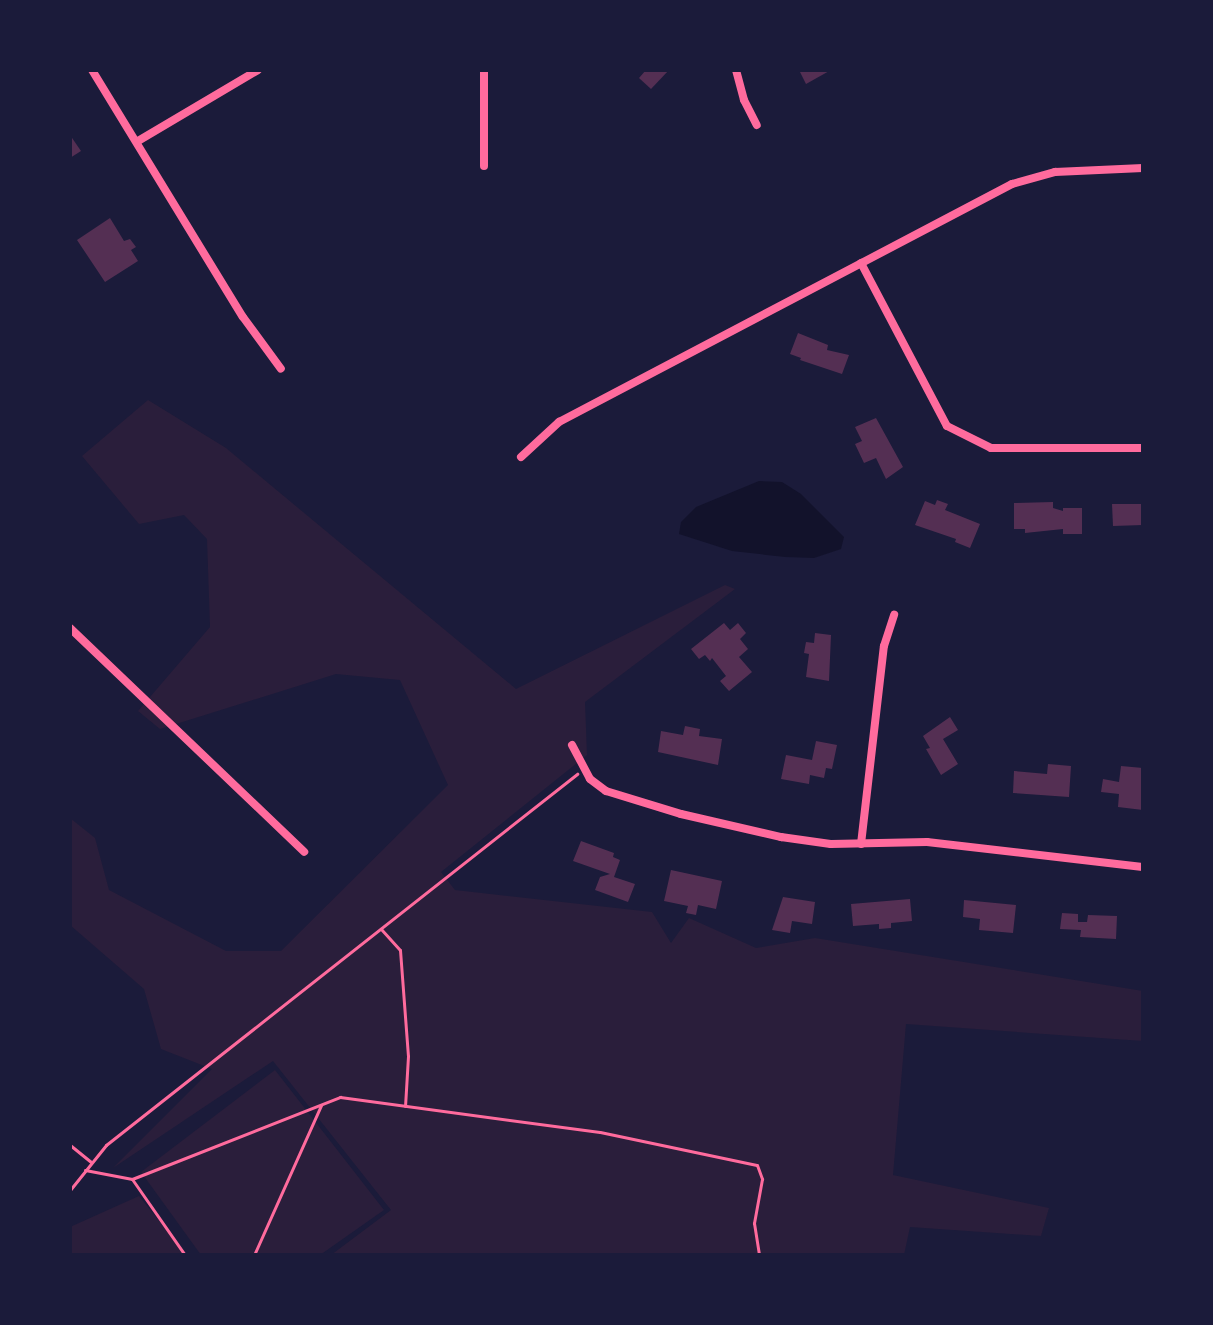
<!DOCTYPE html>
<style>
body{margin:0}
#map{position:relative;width:1213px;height:1325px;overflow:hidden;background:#1b1b3a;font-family:"DejaVu Sans",sans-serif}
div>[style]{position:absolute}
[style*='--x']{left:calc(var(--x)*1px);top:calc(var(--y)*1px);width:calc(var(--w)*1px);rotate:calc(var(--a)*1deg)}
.green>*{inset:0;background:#2a1e3b}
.water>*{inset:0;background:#12122b}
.building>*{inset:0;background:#542f53}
.path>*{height:3px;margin:-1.5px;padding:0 1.5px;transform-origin:1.5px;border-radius:1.5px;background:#ff6b9d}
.minor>*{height:8px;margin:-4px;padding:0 4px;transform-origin:4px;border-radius:4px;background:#ff6b9d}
span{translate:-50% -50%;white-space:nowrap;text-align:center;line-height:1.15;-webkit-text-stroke:6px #1b1b3a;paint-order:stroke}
.frame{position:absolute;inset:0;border:72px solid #1b1b3a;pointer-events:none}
</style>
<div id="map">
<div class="green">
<div style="clip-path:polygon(148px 400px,226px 448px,516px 689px,725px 585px,735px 589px,585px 702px,587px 755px,441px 872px,455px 890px,652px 912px,671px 943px,689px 918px,756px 948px,815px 938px,1143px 991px,1143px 1041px,906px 1024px,893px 1175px,1049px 1208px,1041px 1236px,910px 1227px,904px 1255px,331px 1255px,391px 1210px,273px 1061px,113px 1168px,212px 1069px,161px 1049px,144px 989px,70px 925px,70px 818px,95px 838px,109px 890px,226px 951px,281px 951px,448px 785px,400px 680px,336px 674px,160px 729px,138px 711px,210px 627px,207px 539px,184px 515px,139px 524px,82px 456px)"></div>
<div style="clip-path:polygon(275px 1070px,384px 1210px,320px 1255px,201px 1255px,141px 1172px)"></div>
<div style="clip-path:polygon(139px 1196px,187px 1255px,70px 1255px,70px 1227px)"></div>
</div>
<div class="water">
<div style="clip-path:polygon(759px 481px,782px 482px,801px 494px,844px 537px,841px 549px,814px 558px,785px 557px,732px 551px,679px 534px,681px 522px,696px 507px)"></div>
</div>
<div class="building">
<div style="clip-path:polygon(646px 70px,669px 70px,651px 89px,639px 78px)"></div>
<div style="clip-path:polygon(799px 70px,831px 70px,806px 84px)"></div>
<div style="clip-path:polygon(70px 135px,81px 151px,70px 158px)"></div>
<div style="clip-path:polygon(110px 218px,124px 241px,130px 239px,136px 247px,131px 250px,138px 261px,105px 282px,77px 240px)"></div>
<div style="clip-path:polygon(798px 333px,828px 345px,827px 350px,849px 355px,842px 374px,800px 360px,801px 358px,790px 354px)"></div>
<div style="clip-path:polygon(876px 418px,903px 467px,886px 479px,876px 458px,864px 463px,855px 444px,862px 441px,855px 427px)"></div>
<div style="clip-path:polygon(937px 500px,948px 504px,945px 510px,980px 524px,970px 548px,955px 542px,956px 539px,915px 525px,925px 501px,935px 505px)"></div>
<div style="clip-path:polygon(1053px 502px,1053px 508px,1063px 511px,1063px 508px,1082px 508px,1082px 534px,1063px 534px,1063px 529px,1025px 533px,1025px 529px,1014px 529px,1014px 503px)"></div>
<div style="clip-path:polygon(1112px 504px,1143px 504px,1143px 525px,1113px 526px)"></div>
<div style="clip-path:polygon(724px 623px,730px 630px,738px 623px,746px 633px,740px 639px,748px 649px,739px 657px,752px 672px,729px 691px,720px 681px,726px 676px,712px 658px,710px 661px,705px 655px,699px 659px,691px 649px)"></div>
<div style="clip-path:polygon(815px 633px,831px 635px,829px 681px,806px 677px,809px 654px,804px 653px,806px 642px,814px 643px)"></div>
<div style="clip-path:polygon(950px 717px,958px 730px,943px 739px,958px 764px,941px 775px,926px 749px,930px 748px,923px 736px)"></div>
<div style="clip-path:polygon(685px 726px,700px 729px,699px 736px,722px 739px,718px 765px,658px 752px,661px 731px,683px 735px)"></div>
<div style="clip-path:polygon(816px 741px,837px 745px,832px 769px,826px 768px,824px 778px,810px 775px,809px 784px,781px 779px,786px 755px,812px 760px)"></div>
<div style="clip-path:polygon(1048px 764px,1071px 766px,1069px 797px,1013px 793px,1014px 771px,1047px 774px)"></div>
<div style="clip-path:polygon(1121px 766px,1143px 768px,1143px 810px,1118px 807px,1119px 794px,1101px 792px,1103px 779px,1119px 782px)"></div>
<div style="clip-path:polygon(581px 841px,614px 853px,613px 857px,620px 860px,614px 877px,635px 884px,628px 902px,595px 890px,600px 877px,610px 874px,573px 861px)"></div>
<div style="clip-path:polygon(671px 870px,722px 881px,716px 909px,698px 905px,696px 915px,686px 913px,688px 906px,664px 901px)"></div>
<div style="clip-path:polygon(783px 897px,815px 902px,812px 924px,792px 921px,790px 933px,772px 930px)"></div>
<div style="clip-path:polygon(910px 899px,912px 921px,891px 923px,891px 928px,879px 929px,879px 924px,853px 926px,851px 904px)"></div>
<div style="clip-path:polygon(964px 900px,1016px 905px,1013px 933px,979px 930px,980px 919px,963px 917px)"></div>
<div style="clip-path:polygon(1062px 913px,1078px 914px,1078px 922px,1087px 922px,1088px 915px,1117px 916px,1116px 939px,1080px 937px,1081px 930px,1060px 929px)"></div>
</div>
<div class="path">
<div style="--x:381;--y:929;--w:28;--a:48"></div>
<div style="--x:400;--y:950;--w:106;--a:85.7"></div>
<div style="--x:408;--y:1056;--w:50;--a:93.4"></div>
<div style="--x:70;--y:1145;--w:27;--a:39"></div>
<div style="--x:85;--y:1170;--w:48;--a:10.8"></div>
<div style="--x:132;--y:1179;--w:224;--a:-21.5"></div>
<div style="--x:340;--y:1097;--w:262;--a:7.7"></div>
<div style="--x:600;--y:1132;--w:160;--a:11.9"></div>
<div style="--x:757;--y:1165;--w:15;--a:70"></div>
<div style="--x:762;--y:1179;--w:45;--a:100.3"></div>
<div style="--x:754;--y:1223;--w:32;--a:81"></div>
<div style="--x:132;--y:1179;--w:93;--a:55.1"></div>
<div style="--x:70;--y:1190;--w:58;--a:-51.3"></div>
<div style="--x:106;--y:1145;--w:600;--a:-38.23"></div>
<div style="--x:254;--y:1255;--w:164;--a:-65.9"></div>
</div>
<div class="minor">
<div style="--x:92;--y:70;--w:289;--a:58.6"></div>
<div style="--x:243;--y:317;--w:64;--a:53.8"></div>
<div style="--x:484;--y:70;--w:96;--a:90"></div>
<div style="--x:736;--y:70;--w:31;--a:75"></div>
<div style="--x:744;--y:100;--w:28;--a:63"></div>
<div style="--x:138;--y:141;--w:139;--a:-30.6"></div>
<div style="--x:861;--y:263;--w:184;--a:62.2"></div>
<div style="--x:947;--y:426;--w:49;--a:26.6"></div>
<div style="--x:991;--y:448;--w:152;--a:0"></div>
<div style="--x:521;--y:457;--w:52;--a:-42.6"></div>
<div style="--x:559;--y:422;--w:512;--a:-27.72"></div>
<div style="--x:1012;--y:184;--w:45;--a:-15.6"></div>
<div style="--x:1055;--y:172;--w:88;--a:-2.6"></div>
<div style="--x:70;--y:628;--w:324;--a:43.7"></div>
<div style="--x:572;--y:745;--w:38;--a:62"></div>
<div style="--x:590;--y:779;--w:20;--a:37"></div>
<div style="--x:606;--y:791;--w:78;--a:17"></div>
<div style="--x:681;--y:814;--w:103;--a:13"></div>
<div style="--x:781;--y:837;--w:50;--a:8"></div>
<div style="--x:831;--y:844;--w:96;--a:-1.2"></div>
<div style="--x:927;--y:842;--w:217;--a:6.6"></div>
<div style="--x:861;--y:844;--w:199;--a:-83.4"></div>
<div style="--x:884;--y:646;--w:33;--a:-72"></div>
</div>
<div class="frame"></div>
</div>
